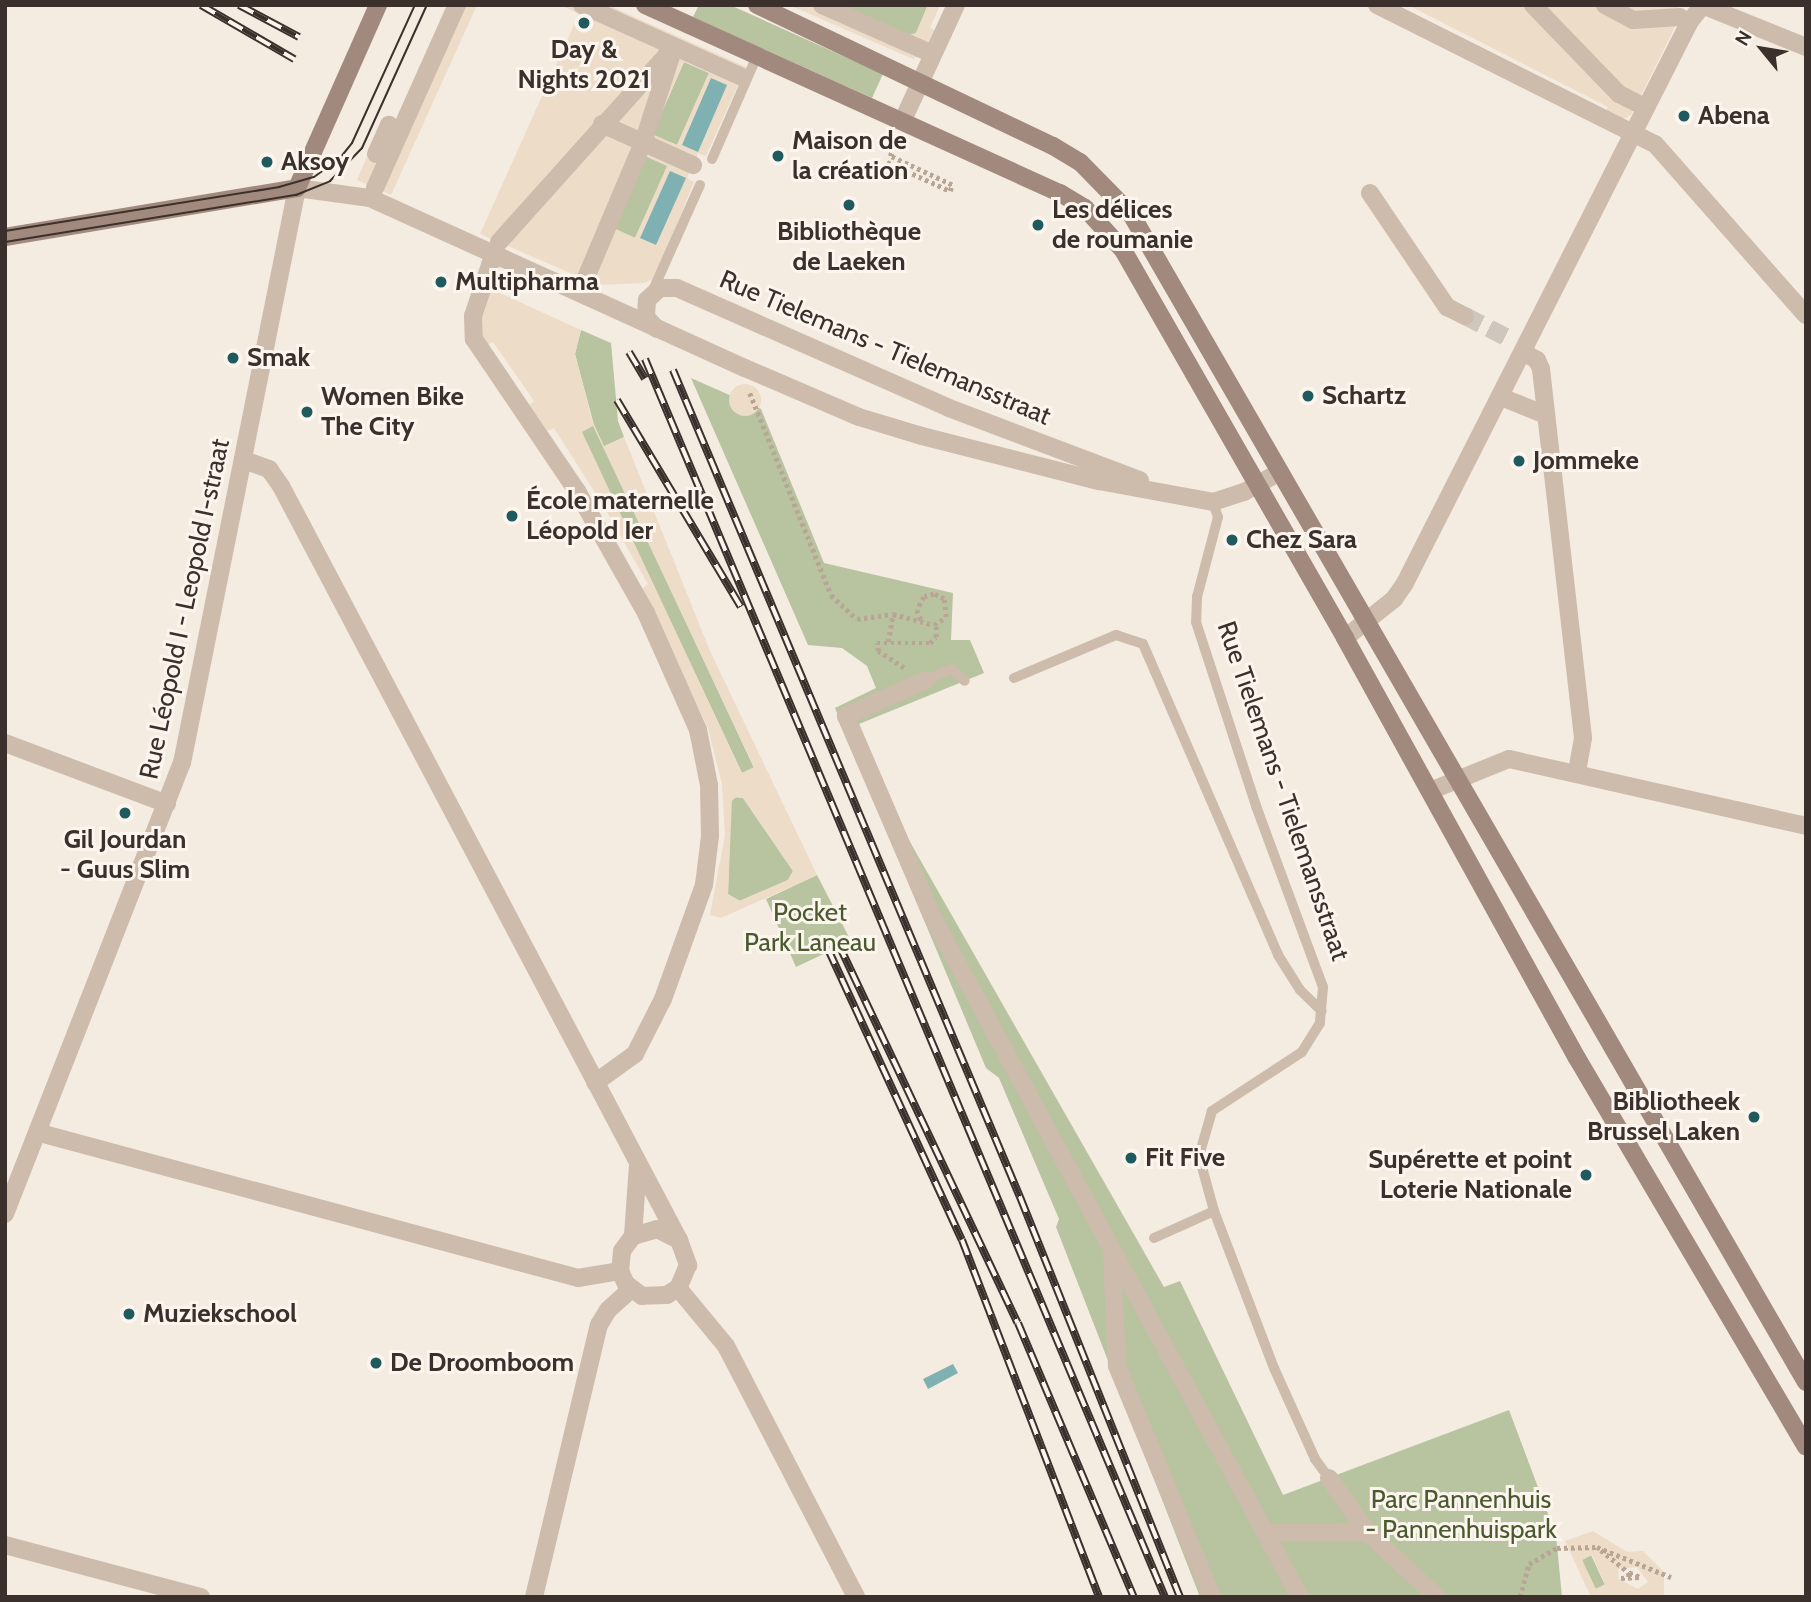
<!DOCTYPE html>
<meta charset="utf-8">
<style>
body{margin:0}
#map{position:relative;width:1811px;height:1602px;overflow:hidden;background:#f4ebe1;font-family:Cabin,sans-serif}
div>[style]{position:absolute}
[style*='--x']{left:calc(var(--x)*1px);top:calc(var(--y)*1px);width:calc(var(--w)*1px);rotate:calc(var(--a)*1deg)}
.green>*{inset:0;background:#b8c4a0}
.plaza>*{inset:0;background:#ecdcc8}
.round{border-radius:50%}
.water>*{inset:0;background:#7fb0b2}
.street-tunnel>*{height:18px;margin-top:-9px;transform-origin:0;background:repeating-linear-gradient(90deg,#cfc6bd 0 18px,transparent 0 27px)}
.path>*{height:4.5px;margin-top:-2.25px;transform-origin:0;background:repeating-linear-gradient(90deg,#b9a596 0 3.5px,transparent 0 7px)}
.lane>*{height:10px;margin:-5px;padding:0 5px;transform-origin:5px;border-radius:5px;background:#cdbbac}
.street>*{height:18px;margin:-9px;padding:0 9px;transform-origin:9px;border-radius:9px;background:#cdbbac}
.secondary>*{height:18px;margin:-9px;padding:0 9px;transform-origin:9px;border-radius:9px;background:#a18a7d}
.tram>*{height:2px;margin:-1px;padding:0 1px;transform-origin:1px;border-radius:1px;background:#3b302b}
.rail>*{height:8px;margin-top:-4px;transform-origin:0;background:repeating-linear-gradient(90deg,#fbf5ee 0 16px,#3b302b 0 32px);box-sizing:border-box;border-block:2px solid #3b302b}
.dots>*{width:19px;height:19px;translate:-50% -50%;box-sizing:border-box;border:4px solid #fbf5ee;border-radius:50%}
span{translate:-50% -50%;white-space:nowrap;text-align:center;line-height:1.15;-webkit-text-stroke:6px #fbf5ee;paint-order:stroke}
.poi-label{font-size:26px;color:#3b302b;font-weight:700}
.left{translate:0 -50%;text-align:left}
.right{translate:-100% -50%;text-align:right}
.street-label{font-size:26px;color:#3b302b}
.park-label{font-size:26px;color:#4a5a2e}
.frame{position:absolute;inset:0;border:7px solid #3b302b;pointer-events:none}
.north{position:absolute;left:1727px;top:14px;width:70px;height:70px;-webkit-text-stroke:5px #fbf5ee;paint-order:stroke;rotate:300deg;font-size:19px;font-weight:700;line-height:28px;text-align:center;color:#3b302b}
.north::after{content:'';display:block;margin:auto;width:24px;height:32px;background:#3b302b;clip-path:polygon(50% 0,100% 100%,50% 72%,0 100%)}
</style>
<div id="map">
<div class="green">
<div style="clip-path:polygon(699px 5px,730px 5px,883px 74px,872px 98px,693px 17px)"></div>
<div style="clip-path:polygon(837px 5px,928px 5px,916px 33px,910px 35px)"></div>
<div style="clip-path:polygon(684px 62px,709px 73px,677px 145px,652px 135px)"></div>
<div style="clip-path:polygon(643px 155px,668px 166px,635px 238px,611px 227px)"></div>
<div style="clip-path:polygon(581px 330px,611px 343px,618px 421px,624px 437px,604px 447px,754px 768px,742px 773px,581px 431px,594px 425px,575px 354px)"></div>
<div style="clip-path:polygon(691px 378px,761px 409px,824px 563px,953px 593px,951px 640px,970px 640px,984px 673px,859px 724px,898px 821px,1164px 1287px,1180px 1281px,1283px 1495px,1509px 1410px,1556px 1535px,1562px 1597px,1200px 1597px,1056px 1227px,1059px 1219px,999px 1078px,986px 1068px,835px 708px,876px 688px,867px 666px,842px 648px,808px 645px)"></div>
<div style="clip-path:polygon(735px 797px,743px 798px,793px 871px,788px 880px,740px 901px,728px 894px,731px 802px)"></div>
<div style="clip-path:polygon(817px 875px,851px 941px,796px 967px,766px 899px)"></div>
<div style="clip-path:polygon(1591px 1555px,1605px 1585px,1595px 1589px,1582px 1560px)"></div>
</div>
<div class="plaza">
<div style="clip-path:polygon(450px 5px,477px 5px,391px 195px,357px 180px,382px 122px,395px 128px)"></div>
<div style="clip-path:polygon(evenodd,560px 5px,608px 5px,746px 67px,706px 156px,698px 153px,687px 178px,694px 182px,655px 278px,644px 283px,598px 285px,480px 234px,579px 14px,560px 5px,684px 62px,709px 73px,677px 145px,652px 134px,684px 62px,560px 5px,643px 155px,667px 166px,635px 238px,611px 227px,643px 155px,560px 5px,670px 172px,656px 245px,640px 237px,670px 172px)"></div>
<div style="clip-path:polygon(789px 5px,837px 5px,910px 35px,916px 33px,928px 5px,940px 5px,930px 28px,937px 31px,924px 53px,913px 59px)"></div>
<div style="clip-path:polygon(1408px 5px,1678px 5px,1680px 17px,1631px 115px,1622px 120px,1605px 115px,1608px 107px)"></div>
<div style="clip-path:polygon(evenodd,491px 289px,581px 330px,575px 354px,592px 420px,604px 446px,624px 437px,710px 651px,817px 875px,721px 918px,710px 915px,725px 835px,722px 784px,708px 728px,642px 589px,648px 584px,603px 505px,554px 428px,547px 431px,529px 405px,534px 401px,493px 342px,487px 345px,483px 338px,480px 318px,491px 289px,593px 426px,754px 767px,742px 773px,582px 432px,593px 426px,491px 289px,737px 797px,743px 798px,793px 871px,788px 880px,739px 901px,728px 894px,732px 800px,737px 797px)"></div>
<div class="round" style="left:729px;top:384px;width:32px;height:32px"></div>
<div style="clip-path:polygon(evenodd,1593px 1531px,1627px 1552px,1643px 1551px,1664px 1572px,1664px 1597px,1591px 1597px,1565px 1541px,1593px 1531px,1592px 1555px,1605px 1584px,1596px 1589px,1582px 1560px,1592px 1555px,1593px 1531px,1637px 1567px,1648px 1582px,1638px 1589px,1619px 1579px,1618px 1569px,1637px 1567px)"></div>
</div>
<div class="water">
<div style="clip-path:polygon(711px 78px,727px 85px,698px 152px,682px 145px)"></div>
<div style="clip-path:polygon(670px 171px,686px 178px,656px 245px,640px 238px)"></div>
<div style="clip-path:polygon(953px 1364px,958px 1373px,928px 1389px,923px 1379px)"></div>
</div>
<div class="street-tunnel">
<div style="--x:1465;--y:316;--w:53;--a:27.1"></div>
</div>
<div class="path">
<div style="--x:887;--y:162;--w:69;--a:24.7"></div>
<div style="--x:950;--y:191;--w:6;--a:-72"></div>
<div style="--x:952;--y:185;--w:68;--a:-154.9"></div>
<div style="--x:890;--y:156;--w:10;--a:-66"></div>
<div style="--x:750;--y:393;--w:218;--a:68.1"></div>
<div style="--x:831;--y:595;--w:35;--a:43"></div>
<div style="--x:857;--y:619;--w:36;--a:-8"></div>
<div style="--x:893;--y:614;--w:42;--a:15"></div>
<div style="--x:934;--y:625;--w:14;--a:-34"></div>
<div style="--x:946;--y:617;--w:18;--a:-96"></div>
<div style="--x:944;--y:599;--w:11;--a:-153"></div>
<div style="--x:934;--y:594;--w:10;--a:163"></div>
<div style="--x:924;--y:597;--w:15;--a:118"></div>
<div style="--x:917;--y:610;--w:11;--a:68"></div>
<div style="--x:888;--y:642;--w:28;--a:-80"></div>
<div style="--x:904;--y:668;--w:31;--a:-147"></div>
<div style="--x:878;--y:651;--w:8;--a:-97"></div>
<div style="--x:877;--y:643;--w:53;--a:0"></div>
<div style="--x:930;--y:643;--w:8;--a:-45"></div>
<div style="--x:936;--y:637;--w:12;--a:-90"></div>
<div style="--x:1601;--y:1550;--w:36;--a:39"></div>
<div style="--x:1621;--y:1578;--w:18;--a:-3"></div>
<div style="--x:1639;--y:1577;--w:11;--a:-158"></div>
<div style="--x:1629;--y:1573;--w:5;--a:90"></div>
<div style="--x:1520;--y:1597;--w:34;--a:-75"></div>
<div style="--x:1529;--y:1564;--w:32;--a:-30"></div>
<div style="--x:1557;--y:1548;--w:40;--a:-1.4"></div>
<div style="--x:1597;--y:1547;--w:80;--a:22.1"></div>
</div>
<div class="lane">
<div style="--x:712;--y:159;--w:112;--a:-66.4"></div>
<div style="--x:653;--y:290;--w:115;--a:-65.9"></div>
<div style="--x:1213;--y:502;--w:16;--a:72"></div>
<div style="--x:1218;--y:517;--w:83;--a:104.7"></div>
<div style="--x:1197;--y:597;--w:25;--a:92"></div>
<div style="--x:1196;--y:622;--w:194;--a:71.9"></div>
<div style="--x:1256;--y:806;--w:193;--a:69.7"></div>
<div style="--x:1323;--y:987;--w:36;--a:95"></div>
<div style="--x:1320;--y:1023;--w:34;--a:122"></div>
<div style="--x:1302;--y:1052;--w:108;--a:146.8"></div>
<div style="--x:1212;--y:1111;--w:47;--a:106.1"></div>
<div style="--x:1199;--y:1156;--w:57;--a:74.7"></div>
<div style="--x:1214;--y:1211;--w:168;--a:69.1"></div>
<div style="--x:1274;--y:1368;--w:100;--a:65.7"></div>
<div style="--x:1315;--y:1459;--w:24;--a:54"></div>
<div style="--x:1014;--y:678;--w:111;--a:-22.9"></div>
<div style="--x:1116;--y:635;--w:28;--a:18"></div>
<div style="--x:1143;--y:644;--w:339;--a:66.5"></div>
<div style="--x:1278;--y:955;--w:41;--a:57.8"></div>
<div style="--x:1300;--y:990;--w:30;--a:44"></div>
<div style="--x:926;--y:680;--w:27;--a:-24"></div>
<div style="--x:951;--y:669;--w:18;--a:41"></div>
<div style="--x:1154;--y:1238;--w:66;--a:-24.2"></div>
</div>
<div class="street">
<div style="--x:582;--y:5;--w:175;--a:24.2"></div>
<div style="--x:822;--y:5;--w:114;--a:23.9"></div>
<div style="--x:1377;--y:5;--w:311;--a:26.6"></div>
<div style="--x:1655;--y:144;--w:228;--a:48.6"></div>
<div style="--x:1533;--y:5;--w:124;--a:46"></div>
<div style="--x:1619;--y:94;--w:20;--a:27"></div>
<div style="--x:1605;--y:5;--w:32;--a:28"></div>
<div style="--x:1633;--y:20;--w:47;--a:-3.7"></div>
<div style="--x:1702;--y:5;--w:112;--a:22"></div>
<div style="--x:903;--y:120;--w:127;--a:-65.3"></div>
<div style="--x:602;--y:124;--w:100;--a:24.3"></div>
<div style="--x:376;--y:154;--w:32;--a:-66"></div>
<div style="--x:375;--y:188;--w:201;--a:-65.9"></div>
<div style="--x:1370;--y:193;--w:138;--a:56"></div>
<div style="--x:1447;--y:307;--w:20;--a:27"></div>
<div style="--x:499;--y:242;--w:262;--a:-48.1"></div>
<div style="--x:494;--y:253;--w:66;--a:108.4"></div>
<div style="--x:473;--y:316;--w:23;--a:88"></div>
<div style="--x:474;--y:339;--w:184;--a:55.9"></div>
<div style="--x:577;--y:491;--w:140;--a:60.5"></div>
<div style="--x:646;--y:613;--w:128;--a:66"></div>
<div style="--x:698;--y:730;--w:56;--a:78.7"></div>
<div style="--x:709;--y:785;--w:51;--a:88.9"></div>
<div style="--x:710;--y:836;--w:49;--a:97"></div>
<div style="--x:704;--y:885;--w:121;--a:109.8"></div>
<div style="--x:663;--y:999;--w:62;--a:117"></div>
<div style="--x:635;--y:1054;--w:49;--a:144.1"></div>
<div style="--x:585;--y:280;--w:149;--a:-67.1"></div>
<div style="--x:643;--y:143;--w:95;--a:-72.1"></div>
<div style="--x:657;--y:329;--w:16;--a:-133"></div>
<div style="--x:646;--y:317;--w:17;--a:-87"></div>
<div style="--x:647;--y:300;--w:18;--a:-43"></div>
<div style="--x:660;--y:288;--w:17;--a:0"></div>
<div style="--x:677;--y:288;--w:297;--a:23.8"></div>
<div style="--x:949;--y:408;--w:204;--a:20.7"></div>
<div style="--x:1523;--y:352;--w:16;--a:30"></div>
<div style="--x:1537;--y:360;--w:10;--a:66"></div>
<div style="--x:1541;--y:369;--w:371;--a:83.5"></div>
<div style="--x:1583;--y:738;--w:35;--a:100"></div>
<div style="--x:1501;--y:397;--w:48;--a:21.8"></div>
<div style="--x:244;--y:460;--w:27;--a:20"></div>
<div style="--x:269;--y:469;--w:21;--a:55"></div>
<div style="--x:281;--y:486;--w:853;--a:62.17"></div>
<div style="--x:1345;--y:638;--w:63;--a:-38.5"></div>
<div style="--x:1394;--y:599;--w:19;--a:-55"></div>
<div style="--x:1405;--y:583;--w:630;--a:-63.11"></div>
<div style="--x:1690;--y:21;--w:21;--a:-51"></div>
<div style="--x:926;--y:680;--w:88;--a:155.8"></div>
<div style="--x:846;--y:716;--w:220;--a:66.7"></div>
<div style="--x:933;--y:918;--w:772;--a:61.61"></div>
<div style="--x:5;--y:743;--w:173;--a:20.6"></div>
<div style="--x:1430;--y:791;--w:85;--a:-22.1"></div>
<div style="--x:1509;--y:759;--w:304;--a:12.7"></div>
<div style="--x:40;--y:1133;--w:557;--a:15.08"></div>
<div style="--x:578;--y:1278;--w:43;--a:-9.5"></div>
<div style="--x:5;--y:1214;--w:484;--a:-68.6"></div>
<div style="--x:182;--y:763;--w:586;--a:-78.69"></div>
<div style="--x:297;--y:188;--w:74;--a:7.8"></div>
<div style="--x:370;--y:198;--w:412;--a:24.4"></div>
<div style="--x:745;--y:368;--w:124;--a:23.3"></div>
<div style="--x:859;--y:417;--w:66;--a:16.8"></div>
<div style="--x:922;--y:436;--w:183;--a:14.3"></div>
<div style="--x:1099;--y:481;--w:116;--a:10.4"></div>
<div style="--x:1213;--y:502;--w:33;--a:-18"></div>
<div style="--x:1244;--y:492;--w:41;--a:-29.1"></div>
<div style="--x:633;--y:1236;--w:25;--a:-16"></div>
<div style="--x:657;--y:1229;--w:25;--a:27"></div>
<div style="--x:679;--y:1240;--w:27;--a:70"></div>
<div style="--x:688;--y:1265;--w:25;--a:113"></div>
<div style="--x:678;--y:1288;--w:13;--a:148"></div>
<div style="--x:667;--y:1295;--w:25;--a:178"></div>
<div style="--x:642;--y:1296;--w:20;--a:-143"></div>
<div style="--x:626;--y:1284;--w:14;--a:-115"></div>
<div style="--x:620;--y:1271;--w:20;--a:-84"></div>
<div style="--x:622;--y:1251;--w:19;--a:-54"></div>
<div style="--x:633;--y:1236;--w:71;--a:-86"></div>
<div style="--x:1112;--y:1255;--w:111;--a:87.4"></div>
<div style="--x:1117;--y:1366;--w:250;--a:67.6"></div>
<div style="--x:678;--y:1288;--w:75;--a:50.4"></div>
<div style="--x:726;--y:1346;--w:283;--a:62.6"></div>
<div style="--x:1329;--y:1478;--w:66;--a:54.9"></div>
<div style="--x:1268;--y:1533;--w:99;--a:-0.6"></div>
<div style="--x:1367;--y:1532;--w:96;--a:42.9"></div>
<div style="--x:5;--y:1545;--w:203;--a:14.9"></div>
<div style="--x:534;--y:1597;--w:280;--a:-76.6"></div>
<div style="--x:599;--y:1325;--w:17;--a:-59"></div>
<div style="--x:608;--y:1310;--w:31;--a:-42"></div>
</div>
<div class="secondary">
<div style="--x:645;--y:5;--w:456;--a:24.4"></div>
<div style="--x:1060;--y:193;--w:29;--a:31"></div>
<div style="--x:1085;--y:208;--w:57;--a:47.9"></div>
<div style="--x:1123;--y:250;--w:447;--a:60.2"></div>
<div style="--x:1345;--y:638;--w:480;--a:61.1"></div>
<div style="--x:1577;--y:1058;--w:451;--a:59.5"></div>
<div style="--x:757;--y:5;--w:328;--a:25.5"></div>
<div style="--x:1053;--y:146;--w:31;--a:31"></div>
<div style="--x:1080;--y:162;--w:73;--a:45.6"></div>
<div style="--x:1131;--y:214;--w:1349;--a:59.98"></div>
<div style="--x:5;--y:237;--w:296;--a:-9.5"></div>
<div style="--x:297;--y:188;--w:200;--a:-66.1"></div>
</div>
<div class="tram">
<div style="--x:5;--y:231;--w:278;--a:-9.1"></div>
<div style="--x:279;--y:187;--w:36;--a:-16"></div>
<div style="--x:314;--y:177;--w:32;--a:-36"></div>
<div style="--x:340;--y:158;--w:19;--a:-51"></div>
<div style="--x:352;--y:143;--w:152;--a:-65.5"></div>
<div style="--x:5;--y:242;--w:295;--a:-9.2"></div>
<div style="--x:296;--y:195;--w:37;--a:-22"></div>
<div style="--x:330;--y:181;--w:46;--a:-45.9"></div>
<div style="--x:362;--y:148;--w:157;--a:-65.6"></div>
</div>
<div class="rail">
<div style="--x:201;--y:5;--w:108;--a:30.1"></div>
<div style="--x:239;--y:5;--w:68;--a:28.1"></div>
<div style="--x:629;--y:352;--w:31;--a:59"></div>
<div style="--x:645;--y:359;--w:1343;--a:67.22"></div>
<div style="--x:673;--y:370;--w:897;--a:67.24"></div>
<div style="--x:1020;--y:1197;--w:431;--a:68.2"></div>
<div style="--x:617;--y:400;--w:241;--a:59.1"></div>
<div style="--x:838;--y:943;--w:420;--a:64.7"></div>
<div style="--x:1018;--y:1323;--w:298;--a:67.1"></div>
<div style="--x:828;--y:949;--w:320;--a:65.3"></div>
<div style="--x:962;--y:1240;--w:382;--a:69"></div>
</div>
<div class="dots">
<div style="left:584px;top:23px;background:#1f5a5e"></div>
<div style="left:1684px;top:116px;background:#1f5a5e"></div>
<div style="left:778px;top:156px;background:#1f5a5e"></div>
<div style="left:267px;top:162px;background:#1f5a5e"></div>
<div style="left:849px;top:205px;background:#1f5a5e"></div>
<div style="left:1038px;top:225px;background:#1f5a5e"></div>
<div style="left:441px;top:282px;background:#1f5a5e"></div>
<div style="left:233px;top:358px;background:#1f5a5e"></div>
<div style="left:1308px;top:396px;background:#1f5a5e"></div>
<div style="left:307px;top:412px;background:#1f5a5e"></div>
<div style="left:1519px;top:461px;background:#1f5a5e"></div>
<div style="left:512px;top:516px;background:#1f5a5e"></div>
<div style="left:1232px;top:540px;background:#1f5a5e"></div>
<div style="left:125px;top:813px;background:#1f5a5e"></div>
<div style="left:1754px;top:1117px;background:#1f5a5e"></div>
<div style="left:1131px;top:1158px;background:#1f5a5e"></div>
<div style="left:1586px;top:1175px;background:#1f5a5e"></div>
<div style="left:129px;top:1314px;background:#1f5a5e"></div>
<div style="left:376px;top:1363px;background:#1f5a5e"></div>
</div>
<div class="poi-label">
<span style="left:584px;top:65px">Day &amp;<br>Nights 2021</span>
<span class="left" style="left:1698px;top:116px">Abena</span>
<span class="left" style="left:792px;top:156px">Maison de<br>la création</span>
<span class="left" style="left:281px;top:162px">Aksoy</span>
<span class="left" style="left:1052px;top:225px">Les délices<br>de roumanie</span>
<span style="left:849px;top:247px">Bibliothèque<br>de Laeken</span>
<span class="left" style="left:455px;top:282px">Multipharma</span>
<span class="left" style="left:247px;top:358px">Smak</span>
<span class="left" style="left:1322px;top:396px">Schartz</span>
<span class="left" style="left:321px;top:412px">Women Bike<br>The City</span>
<span class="left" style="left:1533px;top:461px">Jommeke</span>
<span class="left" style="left:526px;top:516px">École maternelle<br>Léopold Ier</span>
<span class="left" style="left:1246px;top:540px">Chez Sara</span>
<span style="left:125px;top:855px">Gil Jourdan<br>- Guus Slim</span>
<span class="right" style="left:1740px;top:1117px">Bibliotheek<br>Brussel Laken</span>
<span class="left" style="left:1145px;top:1158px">Fit Five</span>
<span class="right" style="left:1572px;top:1175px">Supérette et point<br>Loterie Nationale</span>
<span class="left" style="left:143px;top:1314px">Muziekschool</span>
<span class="left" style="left:390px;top:1363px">De Droomboom</span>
</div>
<div class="street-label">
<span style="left:885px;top:348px;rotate:23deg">Rue Tielemans - Tielemansstraat</span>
<span style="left:185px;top:609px;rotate:-78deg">Rue Léopold I - Leopold I-straat</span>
<span style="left:1283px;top:791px;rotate:71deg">Rue Tielemans - Tielemansstraat</span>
</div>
<div class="park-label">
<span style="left:810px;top:928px">Pocket<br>Park Laneau</span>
<span style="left:1461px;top:1515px">Parc Pannenhuis<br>- Pannenhuispark</span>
</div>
<div class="frame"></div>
<div class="north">N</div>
</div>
